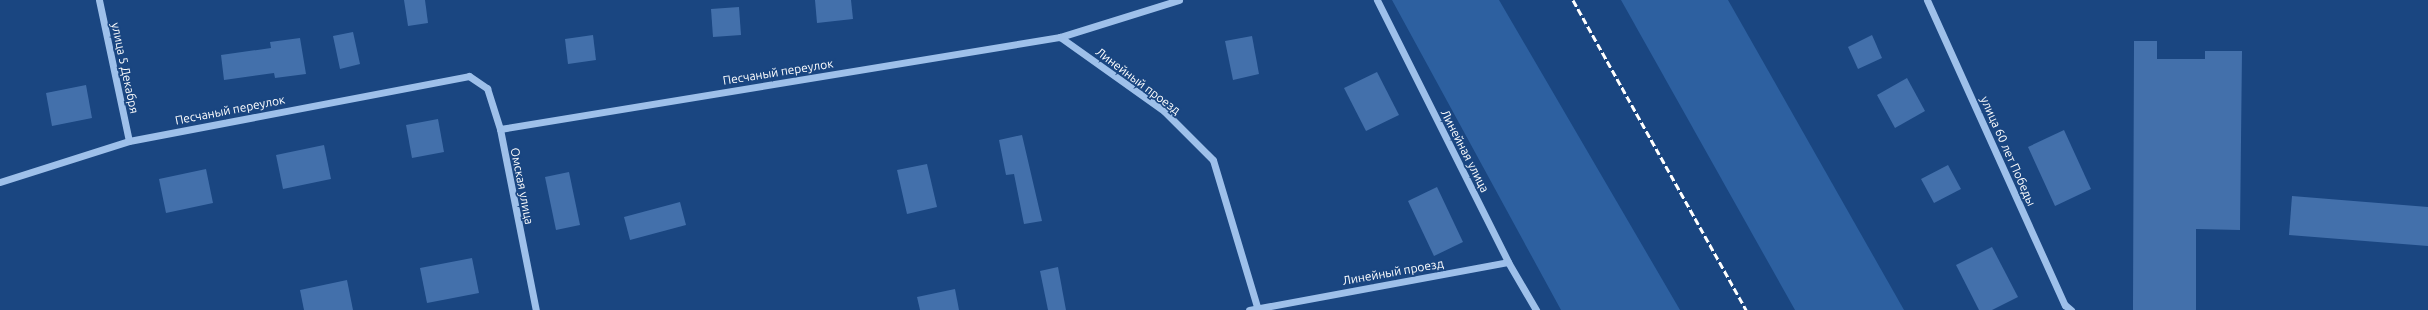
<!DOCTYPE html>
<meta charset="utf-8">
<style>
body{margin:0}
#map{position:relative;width:2428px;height:310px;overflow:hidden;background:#1a4681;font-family:Ubuntu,sans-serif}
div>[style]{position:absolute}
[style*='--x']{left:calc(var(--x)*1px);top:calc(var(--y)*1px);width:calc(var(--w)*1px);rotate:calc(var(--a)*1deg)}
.green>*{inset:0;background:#2d60a0}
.building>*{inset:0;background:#4370ab}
.minor>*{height:7px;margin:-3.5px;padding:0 3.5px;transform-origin:3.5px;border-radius:3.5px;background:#9ec0ea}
.rail>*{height:3px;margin-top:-1.5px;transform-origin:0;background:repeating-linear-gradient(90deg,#fff 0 7px,transparent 0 10px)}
span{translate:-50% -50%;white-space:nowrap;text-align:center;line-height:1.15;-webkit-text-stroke:3.5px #1a4681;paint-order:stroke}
.street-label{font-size:12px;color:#fff}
</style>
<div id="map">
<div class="green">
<div style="clip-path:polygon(1392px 0,1499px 0,1680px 310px,1561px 310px)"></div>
<div style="clip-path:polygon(1621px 0,1728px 0,1904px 310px,1795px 310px)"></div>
</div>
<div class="building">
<div style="clip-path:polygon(404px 0,425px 0,428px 23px,408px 26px)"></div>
<div style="clip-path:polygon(815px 0,851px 0,853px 19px,817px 23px)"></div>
<div style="clip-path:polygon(739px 7px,741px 35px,713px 37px,711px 9px)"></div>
<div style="clip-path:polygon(353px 32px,360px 64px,340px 69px,333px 36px)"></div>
<div style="clip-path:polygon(593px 35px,596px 60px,568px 64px,565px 39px)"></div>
<div style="clip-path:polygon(1872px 35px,1882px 58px,1858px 69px,1848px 47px)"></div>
<div style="clip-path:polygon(1252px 36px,1259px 74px,1233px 80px,1225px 41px)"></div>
<div style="clip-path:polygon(300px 38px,306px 74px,275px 78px,274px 73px,224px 80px,221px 55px,271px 48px,270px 42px)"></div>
<div style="clip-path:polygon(2134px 41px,2157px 41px,2157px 59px,2205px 59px,2205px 51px,2242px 51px,2240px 230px,2196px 229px,2196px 310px,2133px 310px)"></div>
<div style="clip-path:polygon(1377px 72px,1399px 115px,1366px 131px,1344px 88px)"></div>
<div style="clip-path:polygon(1907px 78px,1925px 111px,1895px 128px,1877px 95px)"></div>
<div style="clip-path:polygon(86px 85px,92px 118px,52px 126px,46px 93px)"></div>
<div style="clip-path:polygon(438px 119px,444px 152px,412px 158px,406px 125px)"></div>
<div style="clip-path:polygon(2064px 130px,2091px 189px,2055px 206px,2028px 147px)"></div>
<div style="clip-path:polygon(1022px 135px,1042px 221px,1024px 224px,1014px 174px,1006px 175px,999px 140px)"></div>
<div style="clip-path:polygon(324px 145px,331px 179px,283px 189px,276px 155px)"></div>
<div style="clip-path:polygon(927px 164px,937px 207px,907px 214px,897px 170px)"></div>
<div style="clip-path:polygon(1948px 165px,1961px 189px,1934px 203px,1921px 179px)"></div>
<div style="clip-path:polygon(206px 169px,213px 203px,166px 213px,159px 179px)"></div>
<div style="clip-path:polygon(569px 172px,580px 225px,556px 230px,545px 177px)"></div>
<div style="clip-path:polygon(1437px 187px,1463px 242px,1434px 256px,1408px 201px)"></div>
<div style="clip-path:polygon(2292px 196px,2428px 207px,2428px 246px,2289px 235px)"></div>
<div style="clip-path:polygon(680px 202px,686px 225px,630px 240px,624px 217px)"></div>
<div style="clip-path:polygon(1992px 247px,2018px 297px,1992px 310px,1979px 310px,1956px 265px)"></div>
<div style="clip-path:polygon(472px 258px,479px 293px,427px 303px,420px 268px)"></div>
<div style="clip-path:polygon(1058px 267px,1066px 310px,1048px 310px,1040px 271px)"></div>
<div style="clip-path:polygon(347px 280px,353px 310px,304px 310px,300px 290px)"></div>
<div style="clip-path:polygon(955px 289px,959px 310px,920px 310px,917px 297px)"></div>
</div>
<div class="minor">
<div style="--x:99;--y:0;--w:144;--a:78"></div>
<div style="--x:1179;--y:0;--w:125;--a:162.7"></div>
<div style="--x:1060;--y:37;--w:128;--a:35.4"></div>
<div style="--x:1164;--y:111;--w:69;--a:45"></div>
<div style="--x:1213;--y:160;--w:153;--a:73.3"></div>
<div style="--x:1377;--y:0;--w:293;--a:63.4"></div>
<div style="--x:1508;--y:262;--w:56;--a:59.7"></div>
<div style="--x:1927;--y:0;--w:335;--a:65.7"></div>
<div style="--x:2065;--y:305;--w:8;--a:40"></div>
<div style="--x:500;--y:129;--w:568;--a:-9.33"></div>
<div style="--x:0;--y:182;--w:135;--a:-17.6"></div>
<div style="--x:129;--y:141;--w:346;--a:-10.8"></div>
<div style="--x:469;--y:76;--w:22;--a:34"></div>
<div style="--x:487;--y:88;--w:43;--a:72.4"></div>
<div style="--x:500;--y:129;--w:185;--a:78.8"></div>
<div style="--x:1249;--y:310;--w:263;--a:-10.5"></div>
</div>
<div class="rail">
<div style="--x:1573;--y:0;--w:355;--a:60.8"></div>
</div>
<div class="street-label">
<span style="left:125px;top:68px;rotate:78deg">улица 5 Декабря</span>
<span style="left:778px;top:72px;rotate:-9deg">Песчаный переулок</span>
<span style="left:1138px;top:81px;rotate:37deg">Линейный проезд</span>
<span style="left:230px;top:110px;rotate:-11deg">Песчаный переулок</span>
<span style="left:1465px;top:151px;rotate:63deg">Линейная улица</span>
<span style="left:2008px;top:151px;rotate:66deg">улица 60 лет Победы</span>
<span style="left:522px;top:186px;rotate:79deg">Омская улица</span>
<span style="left:1393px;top:272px;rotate:-10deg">Линейный проезд</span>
</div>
</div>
